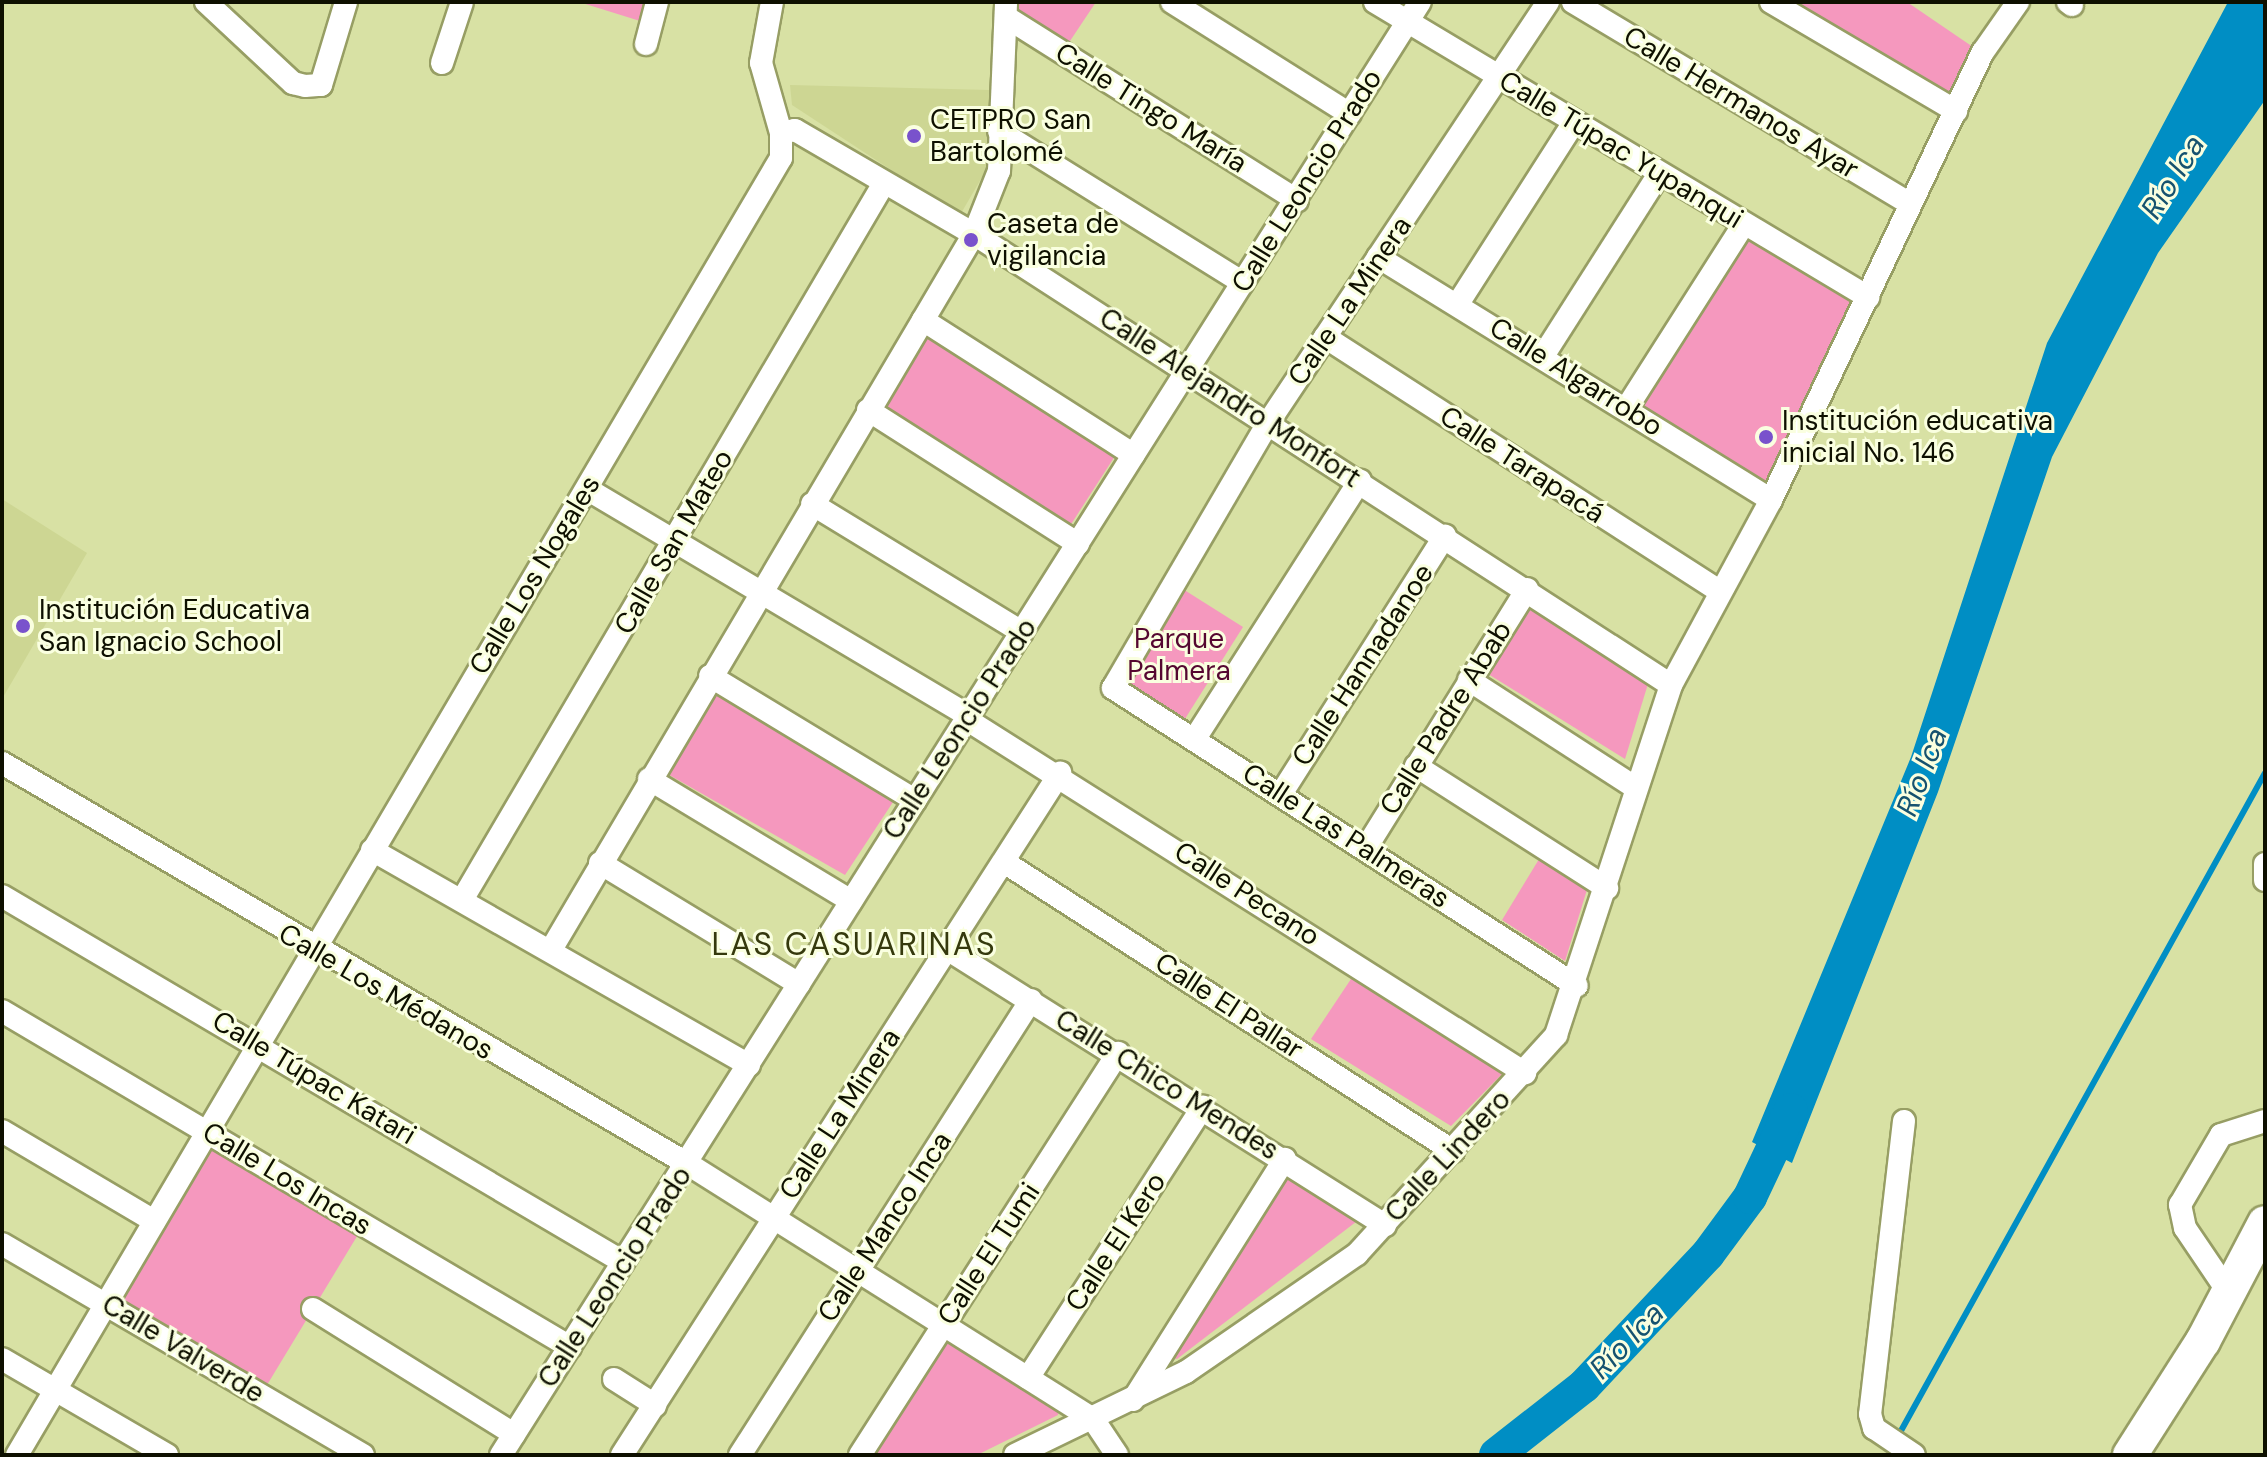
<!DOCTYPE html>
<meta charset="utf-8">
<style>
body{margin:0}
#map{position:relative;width:2267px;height:1457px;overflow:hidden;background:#d8e1a4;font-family:"DM Sans",sans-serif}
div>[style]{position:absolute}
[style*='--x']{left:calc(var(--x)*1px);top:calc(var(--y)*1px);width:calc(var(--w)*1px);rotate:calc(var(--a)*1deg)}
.built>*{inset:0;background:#cdd693}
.green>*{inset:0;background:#f598be}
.water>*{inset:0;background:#008ec4}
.stream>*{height:6px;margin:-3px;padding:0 3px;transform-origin:3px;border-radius:3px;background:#008ec4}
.river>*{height:34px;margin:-17px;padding:0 17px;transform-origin:17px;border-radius:17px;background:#008ec4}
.roads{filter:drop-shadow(2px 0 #979e64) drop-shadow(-2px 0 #979e64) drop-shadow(0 2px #979e64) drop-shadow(0 -2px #979e64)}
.minor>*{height:22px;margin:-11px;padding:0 11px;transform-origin:11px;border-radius:11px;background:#fff}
.highway>*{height:34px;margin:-17px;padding:0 17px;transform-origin:17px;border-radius:17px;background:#fff}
.dots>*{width:22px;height:22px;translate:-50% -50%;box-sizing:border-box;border:4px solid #faffe0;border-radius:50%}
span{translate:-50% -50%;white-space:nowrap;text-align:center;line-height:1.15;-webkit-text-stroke:6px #faffe0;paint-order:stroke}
.street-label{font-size:28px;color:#0e1000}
.poi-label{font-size:28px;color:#0e1000}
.left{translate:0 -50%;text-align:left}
.park-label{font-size:28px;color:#550731}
.water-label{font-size:30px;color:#16526f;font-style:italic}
.quarter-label{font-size:32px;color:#35390d;letter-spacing:2px}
.frame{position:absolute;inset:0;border:4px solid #0e1000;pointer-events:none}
</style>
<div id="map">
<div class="built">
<div style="clip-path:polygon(790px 85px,990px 90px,988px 167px,960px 215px,792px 105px)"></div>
<div style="clip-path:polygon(2px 499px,87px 553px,2px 699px)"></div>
</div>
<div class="green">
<div style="clip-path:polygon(579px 2px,645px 2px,640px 21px)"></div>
<div style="clip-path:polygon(1015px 2px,1096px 2px,1068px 44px,1015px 11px)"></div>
<div style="clip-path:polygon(1790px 2px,1907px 2px,1973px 47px,1950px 97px)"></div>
<div style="clip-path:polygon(1747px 239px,1854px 303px,1765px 486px,1639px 406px)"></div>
<div style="clip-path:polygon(917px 328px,1115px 456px,1068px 529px,873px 404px)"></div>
<div style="clip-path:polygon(1178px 586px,1243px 627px,1183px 722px,1118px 679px)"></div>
<div style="clip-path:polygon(1527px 596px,1651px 674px,1625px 759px,1480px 669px)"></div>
<div style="clip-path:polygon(708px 682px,895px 799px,845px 875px,657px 768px)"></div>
<div style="clip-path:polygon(1544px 851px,1590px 880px,1565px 961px,1502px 920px)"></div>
<div style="clip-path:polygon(1355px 973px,1505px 1071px,1451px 1126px,1311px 1039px)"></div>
<div style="clip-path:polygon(204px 1141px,359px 1233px,267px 1385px,110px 1293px)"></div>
<div style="clip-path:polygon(1285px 1165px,1365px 1215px,1177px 1359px,1170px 1357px)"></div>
<div style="clip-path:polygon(940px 1331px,1059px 1407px,1058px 1415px,977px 1455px,864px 1455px)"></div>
</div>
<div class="water">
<div style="clip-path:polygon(2228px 2px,2265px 2px,2265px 100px,2158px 253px,2052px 457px,1938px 792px,1792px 1163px,1752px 1142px,1911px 757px,2047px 343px)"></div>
</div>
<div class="stream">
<div style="--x:1897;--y:1438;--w:760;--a:-61.04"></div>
</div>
<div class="river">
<div style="--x:1496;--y:1455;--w:112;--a:-38.1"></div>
<div style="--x:1584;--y:1386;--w:181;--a:-46.8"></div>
<div style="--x:1708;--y:1254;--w:71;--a:-53.6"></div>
<div style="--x:1750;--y:1197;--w:96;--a:-64.8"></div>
</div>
<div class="roads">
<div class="minor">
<div style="--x:206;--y:2;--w:119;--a:43"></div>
<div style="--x:293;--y:83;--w:12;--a:14"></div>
<div style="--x:305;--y:86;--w:16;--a:-4"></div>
<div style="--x:321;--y:85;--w:87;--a:-73.2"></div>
<div style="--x:1172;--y:2;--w:210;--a:32.2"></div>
<div style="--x:1375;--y:2;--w:575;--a:30.9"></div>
<div style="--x:1548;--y:2;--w:506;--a:123.63"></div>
<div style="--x:1268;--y:423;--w:307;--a:120.3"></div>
<div style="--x:1113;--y:688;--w:551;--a:32.71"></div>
<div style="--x:1573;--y:2;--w:393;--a:30.9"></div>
<div style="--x:1771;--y:2;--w:215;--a:30.5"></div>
<div style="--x:2068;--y:2;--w:5;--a:37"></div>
<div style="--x:1006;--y:17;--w:344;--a:32.2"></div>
<div style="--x:646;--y:44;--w:43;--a:-75.3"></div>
<div style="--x:442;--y:63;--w:64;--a:-71.8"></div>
<div style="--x:999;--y:131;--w:287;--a:31.9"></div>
<div style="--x:781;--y:133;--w:14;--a:-12"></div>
<div style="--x:795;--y:130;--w:207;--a:30.2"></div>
<div style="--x:974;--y:234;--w:830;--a:32.91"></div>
<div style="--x:1378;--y:257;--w:462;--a:31.7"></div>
<div style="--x:1459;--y:302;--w:214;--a:-57.4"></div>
<div style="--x:923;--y:320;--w:250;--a:32.6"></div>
<div style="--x:1325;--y:337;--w:470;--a:32.8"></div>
<div style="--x:1543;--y:356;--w:216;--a:-57.5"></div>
<div style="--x:1626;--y:409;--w:219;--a:-57.5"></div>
<div style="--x:868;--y:410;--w:249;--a:32.5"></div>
<div style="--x:587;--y:489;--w:443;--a:30.7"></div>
<div style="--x:812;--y:504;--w:246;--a:31.4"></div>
<div style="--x:710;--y:676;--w:240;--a:31.2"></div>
<div style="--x:1469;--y:680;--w:199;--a:32.9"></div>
<div style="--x:966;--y:719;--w:662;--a:32.35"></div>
<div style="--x:1194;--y:740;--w:308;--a:-57.4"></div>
<div style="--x:2;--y:763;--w:795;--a:30.31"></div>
<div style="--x:688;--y:1164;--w:479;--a:32.2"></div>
<div style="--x:1093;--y:1419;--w:43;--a:56.3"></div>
<div style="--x:1416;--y:766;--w:227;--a:32.6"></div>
<div style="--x:649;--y:779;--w:236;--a:31.1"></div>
<div style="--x:1281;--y:794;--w:306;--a:-57.6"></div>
<div style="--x:1366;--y:848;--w:305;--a:-58.1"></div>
<div style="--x:372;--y:850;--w:434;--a:29.7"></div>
<div style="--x:1004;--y:862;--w:534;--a:32.77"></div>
<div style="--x:600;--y:863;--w:233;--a:31.3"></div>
<div style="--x:2265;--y:864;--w:16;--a:90"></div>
<div style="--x:2;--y:896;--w:721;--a:30.51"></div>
<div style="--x:462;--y:900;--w:832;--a:-59.52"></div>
<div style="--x:552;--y:948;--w:829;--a:-59.42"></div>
<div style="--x:974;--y:234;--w:68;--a:-68.4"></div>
<div style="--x:999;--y:171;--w:169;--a:-87.6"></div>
<div style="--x:947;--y:949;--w:518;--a:32.22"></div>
<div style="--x:2;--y:1011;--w:660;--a:30.61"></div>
<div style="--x:1904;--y:1121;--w:295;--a:96.6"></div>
<div style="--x:1870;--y:1414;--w:15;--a:74"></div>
<div style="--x:1874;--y:1428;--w:48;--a:34"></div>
<div style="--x:2;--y:1131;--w:177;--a:30.6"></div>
<div style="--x:2;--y:1244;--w:418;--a:30.3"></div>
<div style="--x:2229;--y:1293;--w:78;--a:-124.1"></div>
<div style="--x:2185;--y:1228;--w:24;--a:-102"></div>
<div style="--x:2180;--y:1205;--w:81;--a:-59.6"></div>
<div style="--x:2221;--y:1135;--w:46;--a:-17.7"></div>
<div style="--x:313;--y:1309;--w:237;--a:31.9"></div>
<div style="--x:2;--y:1359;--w:191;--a:30.2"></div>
<div style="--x:1028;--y:1378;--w:323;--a:-57.2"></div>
<div style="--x:614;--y:1379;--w:49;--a:32.4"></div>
<div style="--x:1133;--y:1400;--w:285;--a:-57.8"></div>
<div style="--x:17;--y:1455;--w:1505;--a:-59.5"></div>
<div style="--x:781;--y:158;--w:25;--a:-90"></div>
<div style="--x:781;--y:133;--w:73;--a:-105.9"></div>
<div style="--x:761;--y:63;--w:62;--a:-79.8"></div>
<div style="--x:501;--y:1455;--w:1719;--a:-57.69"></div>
<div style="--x:622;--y:1455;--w:811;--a:-57.29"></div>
<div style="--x:740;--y:1455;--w:540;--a:-57.4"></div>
<div style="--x:860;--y:1455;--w:478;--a:-57.3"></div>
<div style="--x:1015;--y:1455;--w:190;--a:-25.9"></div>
<div style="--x:1186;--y:1372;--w:208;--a:-34.6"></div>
<div style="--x:1357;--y:1254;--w:296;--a:-47.7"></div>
<div style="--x:1556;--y:1035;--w:368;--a:-71.8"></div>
<div style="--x:1671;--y:685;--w:210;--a:-61.6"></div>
<div style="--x:1771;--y:500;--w:496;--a:-64.7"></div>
<div style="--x:1983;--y:52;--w:61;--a:-55"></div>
</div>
<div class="highway">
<div style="--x:2130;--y:1455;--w:135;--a:-57.4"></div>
<div style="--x:2203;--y:1341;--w:133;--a:-62.3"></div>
</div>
</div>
<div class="dots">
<div style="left:914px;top:136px;background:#7952cc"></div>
<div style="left:971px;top:240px;background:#7952cc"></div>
<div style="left:1766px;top:437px;background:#7952cc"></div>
<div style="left:23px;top:626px;background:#7952cc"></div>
</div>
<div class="street-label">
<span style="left:1741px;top:103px;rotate:31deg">Calle Hermanos Ayar</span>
<span style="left:1151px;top:108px;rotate:32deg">Calle Tingo María</span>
<span style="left:1621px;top:150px;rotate:31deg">Calle Túpac Yupanqui</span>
<span style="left:1307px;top:181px;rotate:-58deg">Calle Leoncio Prado</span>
<span style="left:1350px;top:301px;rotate:-56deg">Calle La Minera</span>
<span style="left:1576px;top:377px;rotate:32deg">Calle Algarrobo</span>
<span style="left:1230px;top:398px;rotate:33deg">Calle Alejandro Monfort</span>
<span style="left:1522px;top:465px;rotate:33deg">Calle Tarapacá</span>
<span style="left:674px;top:542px;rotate:-60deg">Calle San Mateo</span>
<span style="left:535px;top:575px;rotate:-59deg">Calle Los Nogales</span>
<span style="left:1363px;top:665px;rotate:-57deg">Calle Hannadanoe</span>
<span style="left:1446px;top:718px;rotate:-58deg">Calle Padre Abab</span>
<span style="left:960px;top:729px;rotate:-57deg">Calle Leoncio Prado</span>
<span style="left:1346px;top:836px;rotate:33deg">Calle Las Palmeras</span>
<span style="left:1247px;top:894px;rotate:33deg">Calle Pecano</span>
<span style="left:386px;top:992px;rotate:30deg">Calle Los Médanos</span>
<span style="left:1229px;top:1006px;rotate:33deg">Calle El Pallar</span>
<span style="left:314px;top:1078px;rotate:31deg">Calle Túpac Katari</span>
<span style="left:1167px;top:1085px;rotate:32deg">Calle Chico Mendes</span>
<span style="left:840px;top:1114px;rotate:-57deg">Calle La Minera</span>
<span style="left:1448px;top:1156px;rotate:-47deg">Calle Lindero</span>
<span style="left:287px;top:1179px;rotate:31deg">Calle Los Incas</span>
<span style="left:885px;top:1227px;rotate:-57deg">Calle Manco Inca</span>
<span style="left:1116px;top:1242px;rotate:-57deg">Calle El Kero</span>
<span style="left:989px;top:1254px;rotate:-57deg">Calle El Tumi</span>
<span style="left:615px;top:1277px;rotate:-57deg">Calle Leoncio Prado</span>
<span style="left:183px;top:1349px;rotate:31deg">Calle Valverde</span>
</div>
<div class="poi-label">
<span class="left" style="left:930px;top:136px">CETPRO San<br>Bartolomé</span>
<span class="left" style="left:987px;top:240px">Caseta de<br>vigilancia</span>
<span class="left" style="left:1782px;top:437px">Institución educativa<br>inicial No. 146</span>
<span class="left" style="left:39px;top:626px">Institución Educativa<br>San Ignacio School</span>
</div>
<div class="park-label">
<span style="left:1179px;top:655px">Parque<br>Palmera</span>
</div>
<div class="water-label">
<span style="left:2173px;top:177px;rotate:-58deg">Río Ica</span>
<span style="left:1922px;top:772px;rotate:-69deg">Río Ica</span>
<span style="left:1627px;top:1341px;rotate:-46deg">Río Ica</span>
</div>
<div class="quarter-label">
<span style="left:854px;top:944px">LAS CASUARINAS</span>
</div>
<div class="frame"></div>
</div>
